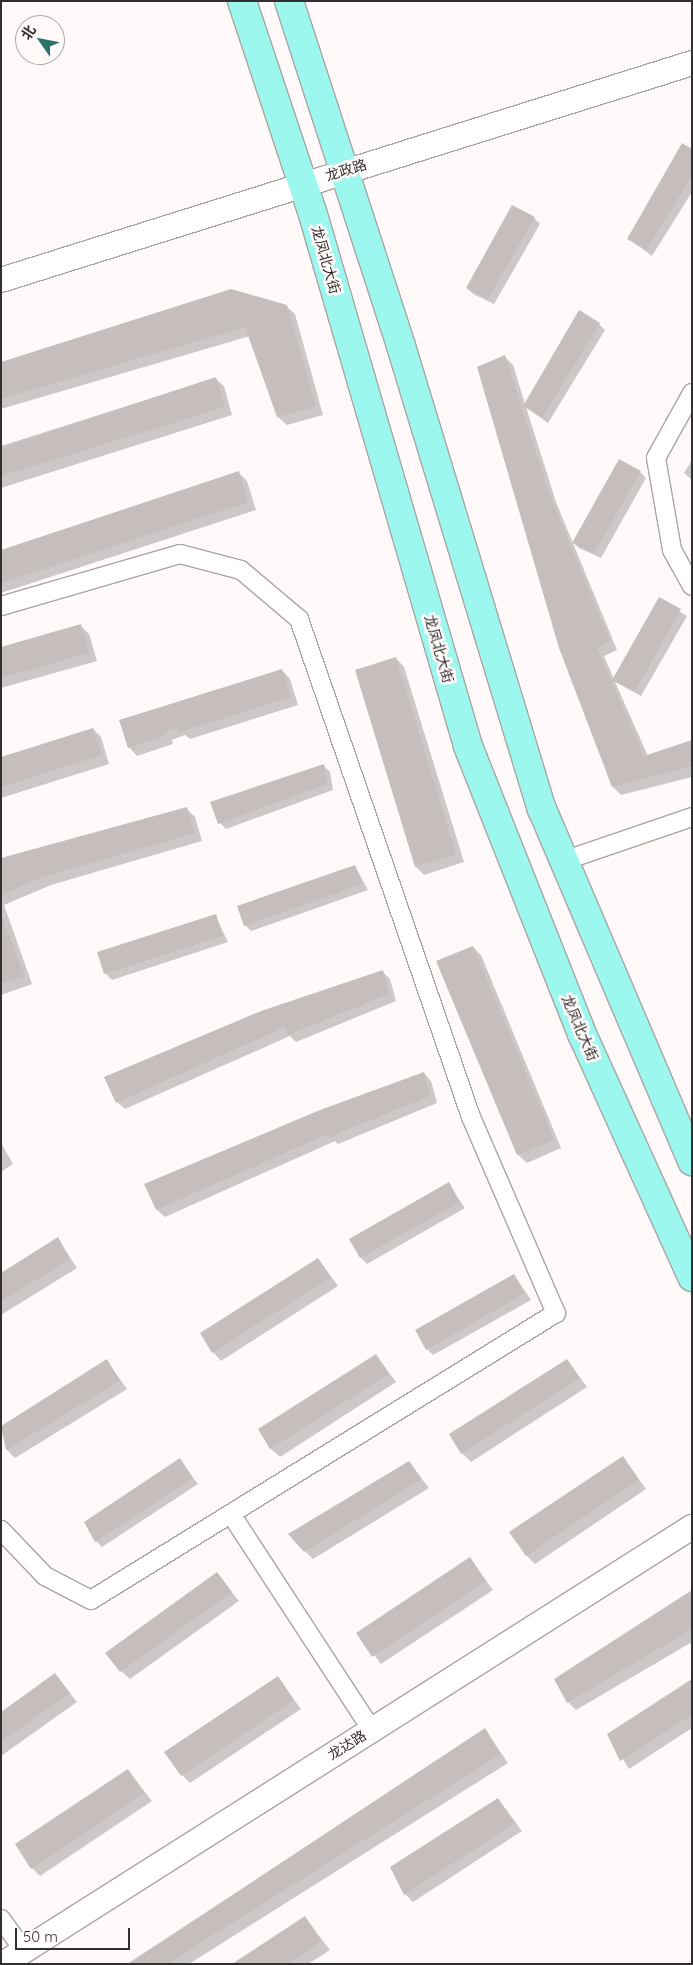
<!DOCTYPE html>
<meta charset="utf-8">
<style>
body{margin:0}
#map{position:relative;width:693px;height:1965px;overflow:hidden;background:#fffaf9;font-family:Quicksand,"Noto Sans SC",sans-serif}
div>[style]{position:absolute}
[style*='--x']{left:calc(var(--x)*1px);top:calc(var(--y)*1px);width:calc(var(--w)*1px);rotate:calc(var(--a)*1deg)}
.shadow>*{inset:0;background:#0003}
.building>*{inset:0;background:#c6bebd}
.roads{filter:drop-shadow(1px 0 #aba4a3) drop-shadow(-1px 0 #aba4a3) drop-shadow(0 1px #aba4a3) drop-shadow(0 -1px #aba4a3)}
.street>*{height:18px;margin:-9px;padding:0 9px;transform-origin:9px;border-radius:9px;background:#fff}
.secondary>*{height:24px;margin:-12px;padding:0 12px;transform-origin:12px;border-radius:12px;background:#fff}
.primary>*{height:28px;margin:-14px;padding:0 14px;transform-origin:14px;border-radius:14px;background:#9cf7ee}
span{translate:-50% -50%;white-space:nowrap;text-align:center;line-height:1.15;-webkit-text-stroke:5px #fffaf9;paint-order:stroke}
.street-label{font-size:14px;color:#322f2f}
.frame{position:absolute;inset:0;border:2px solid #322f2f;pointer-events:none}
.north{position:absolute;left:15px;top:15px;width:50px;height:50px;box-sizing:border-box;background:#fffaf9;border:1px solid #ada9a8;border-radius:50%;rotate:303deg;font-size:14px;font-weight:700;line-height:20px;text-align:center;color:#322f2f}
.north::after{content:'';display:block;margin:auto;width:18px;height:22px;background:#2b736c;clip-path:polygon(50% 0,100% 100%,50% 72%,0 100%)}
.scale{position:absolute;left:15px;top:1928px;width:115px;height:22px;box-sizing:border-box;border:2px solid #322f2f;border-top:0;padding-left:6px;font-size:15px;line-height:18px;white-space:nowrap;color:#322f2f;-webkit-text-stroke:4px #fffaf9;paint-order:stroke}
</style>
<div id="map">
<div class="shadow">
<div style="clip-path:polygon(692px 150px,692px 192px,652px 256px,628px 238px)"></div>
<div style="clip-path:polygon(534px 218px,540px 224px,494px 304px,473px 294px,467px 288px)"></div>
<div style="clip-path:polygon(286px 306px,295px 314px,323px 415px,287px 425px,278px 417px,250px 336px,1px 409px,1px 362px)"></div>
<div style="clip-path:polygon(599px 324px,605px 330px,548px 423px,526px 407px,556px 502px,617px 650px,604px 656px,614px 679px,659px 599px,687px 616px,641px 696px,615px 682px,648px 756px,692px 741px,692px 777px,621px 795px,613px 787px,560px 647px,505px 357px,513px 365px,525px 404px)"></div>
<div style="clip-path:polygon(215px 378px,224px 386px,232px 415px,1px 488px,1px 446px)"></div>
<div style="clip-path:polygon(692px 460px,692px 480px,684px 473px)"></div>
<div style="clip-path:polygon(640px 472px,646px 478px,601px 558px,579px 548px,573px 542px)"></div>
<div style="clip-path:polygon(239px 473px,247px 481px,256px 510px,1px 593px,1px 551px)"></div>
<div style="clip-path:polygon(80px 625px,89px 634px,97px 661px,1px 688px,1px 648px)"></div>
<div style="clip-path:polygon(396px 658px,404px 667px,464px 862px,424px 875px,416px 867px)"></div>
<div style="clip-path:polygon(282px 670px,290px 679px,298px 705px,190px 739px,185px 735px,172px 740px,173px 744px,137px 756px,129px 747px)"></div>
<div style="clip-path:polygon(93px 729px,101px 737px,109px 764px,1px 798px,1px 758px)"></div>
<div style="clip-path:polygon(324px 766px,330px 772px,333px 790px,226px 829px,220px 823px)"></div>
<div style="clip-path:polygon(186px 808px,195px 817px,202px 841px,51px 885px,4px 905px,32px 984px,1px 995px,1px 859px)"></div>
<div style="clip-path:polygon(355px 866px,368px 890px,251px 931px,245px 925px)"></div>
<div style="clip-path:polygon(215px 915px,228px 942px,112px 980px,106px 974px,99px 953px)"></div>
<div style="clip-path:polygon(473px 947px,481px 955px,561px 1148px,527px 1163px,518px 1155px,438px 962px)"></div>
<div style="clip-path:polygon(383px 972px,390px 979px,396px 1001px,296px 1042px,290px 1036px,125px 1109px,117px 1102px)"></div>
<div style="clip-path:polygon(424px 1073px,431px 1081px,437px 1103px,338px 1144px,335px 1141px,165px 1217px,157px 1210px,146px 1185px)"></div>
<div style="clip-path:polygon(1px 1143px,13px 1164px,1px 1172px)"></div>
<div style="clip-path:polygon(448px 1184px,465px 1208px,367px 1264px,361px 1258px,351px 1239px)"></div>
<div style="clip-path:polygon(58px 1239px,77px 1268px,1px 1315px,1px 1274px)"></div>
<div style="clip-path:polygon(318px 1259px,338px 1286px,221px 1361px,213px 1352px,201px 1334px)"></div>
<div style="clip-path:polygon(514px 1275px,531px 1300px,433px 1355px,427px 1349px)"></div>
<div style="clip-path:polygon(376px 1355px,396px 1382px,280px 1457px,271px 1449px,259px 1430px)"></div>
<div style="clip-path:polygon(567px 1360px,587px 1387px,471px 1462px,462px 1453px,450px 1435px)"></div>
<div style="clip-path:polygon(107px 1361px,127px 1389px,15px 1458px,7px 1450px,1px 1427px)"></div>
<div style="clip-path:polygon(623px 1457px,646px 1489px,535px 1564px,526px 1555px)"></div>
<div style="clip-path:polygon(179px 1460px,198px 1484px,102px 1547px,96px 1541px)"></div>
<div style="clip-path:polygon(409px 1463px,429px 1488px,313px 1559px,305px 1551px)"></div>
<div style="clip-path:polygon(470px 1559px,493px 1590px,381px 1664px,358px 1633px)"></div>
<div style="clip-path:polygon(217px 1574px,239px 1601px,130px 1679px,121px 1671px)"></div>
<div style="clip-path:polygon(692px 1592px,692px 1642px,576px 1710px,568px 1702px)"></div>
<div style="clip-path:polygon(55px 1675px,77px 1702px,1px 1756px,1px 1714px)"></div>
<div style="clip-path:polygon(278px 1678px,301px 1709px,190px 1783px,182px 1775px)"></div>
<div style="clip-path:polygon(692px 1681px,692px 1728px,629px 1769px,608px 1734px)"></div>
<div style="clip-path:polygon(485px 1730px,508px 1763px,189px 1964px,127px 1964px)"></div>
<div style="clip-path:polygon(128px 1770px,152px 1801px,40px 1876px,32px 1868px)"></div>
<div style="clip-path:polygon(498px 1799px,522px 1831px,413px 1902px,405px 1894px)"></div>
<div style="clip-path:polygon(305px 1918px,330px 1950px,308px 1964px,234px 1964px)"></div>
</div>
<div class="building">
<div style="clip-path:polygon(682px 143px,692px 149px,692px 176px,646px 250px,627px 239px)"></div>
<div style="clip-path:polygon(512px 205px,535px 217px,488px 299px,466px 288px)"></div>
<div style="clip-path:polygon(231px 289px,287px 305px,316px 407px,277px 417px,245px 327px,1px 399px,1px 362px)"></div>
<div style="clip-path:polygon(579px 310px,600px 323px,542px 418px,523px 406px)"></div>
<div style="clip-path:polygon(505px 355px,549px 493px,610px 641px,597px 648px,644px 756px,692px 740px,692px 766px,612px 787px,559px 648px,477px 367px)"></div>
<div style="clip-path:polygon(216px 377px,225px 407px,1px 476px,1px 448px)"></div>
<div style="clip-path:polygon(619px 459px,641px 471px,594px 553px,572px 543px)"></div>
<div style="clip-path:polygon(239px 471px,248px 502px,1px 583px,1px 550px)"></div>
<div style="clip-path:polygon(659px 597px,681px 609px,635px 691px,612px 680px)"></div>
<div style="clip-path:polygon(81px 624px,89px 653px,1px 678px,1px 647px)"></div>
<div style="clip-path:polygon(396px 657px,456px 854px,415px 867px,355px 670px)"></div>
<div style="clip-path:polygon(282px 669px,291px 697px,180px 732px,178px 727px,164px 732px,166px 736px,128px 748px,119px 720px)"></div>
<div style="clip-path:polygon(93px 728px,102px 755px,1px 787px,1px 757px)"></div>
<div style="clip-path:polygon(324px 764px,327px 784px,218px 824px,210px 802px)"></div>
<div style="clip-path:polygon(187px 807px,195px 833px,42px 877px,1px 895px,1px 858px)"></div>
<div style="clip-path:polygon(355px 865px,362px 884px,244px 926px,237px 906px)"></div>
<div style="clip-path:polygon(1px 914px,25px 976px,1px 984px)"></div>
<div style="clip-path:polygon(216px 914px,223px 936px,104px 974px,97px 952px)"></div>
<div style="clip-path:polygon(473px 946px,554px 1140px,517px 1155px,436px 961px)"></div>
<div style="clip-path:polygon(383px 970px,389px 994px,288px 1035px,285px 1027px,116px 1103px,104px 1077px,261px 1011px)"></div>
<div style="clip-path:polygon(424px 1072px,430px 1096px,329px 1137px,328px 1134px,156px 1210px,144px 1184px,320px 1110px)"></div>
<div style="clip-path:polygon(449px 1182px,460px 1202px,360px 1258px,349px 1239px)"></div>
<div style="clip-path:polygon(58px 1237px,70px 1259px,1px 1302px,1px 1273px)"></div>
<div style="clip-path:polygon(318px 1258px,331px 1277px,212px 1353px,200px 1333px)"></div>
<div style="clip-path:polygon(514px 1274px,525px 1293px,426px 1350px,415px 1330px)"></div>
<div style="clip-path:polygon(376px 1354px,389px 1374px,270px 1449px,258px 1429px)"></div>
<div style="clip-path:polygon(107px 1359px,120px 1381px,6px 1450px,1px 1426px)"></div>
<div style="clip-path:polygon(567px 1359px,580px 1378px,461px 1454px,449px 1434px)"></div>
<div style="clip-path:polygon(623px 1456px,639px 1480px,526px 1556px,509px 1532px)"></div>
<div style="clip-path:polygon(180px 1458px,193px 1478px,95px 1542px,84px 1522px)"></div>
<div style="clip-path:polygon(409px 1461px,422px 1479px,304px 1552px,288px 1534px)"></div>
<div style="clip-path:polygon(470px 1557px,486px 1581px,372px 1657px,356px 1633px)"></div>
<div style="clip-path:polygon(217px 1572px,232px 1592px,120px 1672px,105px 1653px)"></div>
<div style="clip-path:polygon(692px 1590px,692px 1629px,567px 1703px,554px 1679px)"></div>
<div style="clip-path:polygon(55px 1673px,70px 1693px,1px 1742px,1px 1712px)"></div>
<div style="clip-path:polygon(278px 1676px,294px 1700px,181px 1776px,164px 1752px)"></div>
<div style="clip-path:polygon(692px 1679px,692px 1715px,620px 1761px,607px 1734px)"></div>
<div style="clip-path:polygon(485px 1728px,501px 1754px,167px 1964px,128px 1964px)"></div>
<div style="clip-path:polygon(128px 1769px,144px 1793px,31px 1869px,15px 1844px)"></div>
<div style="clip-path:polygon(498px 1798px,515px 1823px,404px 1895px,390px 1867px)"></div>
<div style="clip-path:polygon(305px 1916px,322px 1941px,288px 1964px,232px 1964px)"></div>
</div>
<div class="roads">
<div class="street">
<div style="--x:692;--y:393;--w:74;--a:119"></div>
<div style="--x:656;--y:458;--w:93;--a:80.1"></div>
<div style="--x:672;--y:550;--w:41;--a:60.9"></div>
<div style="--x:1;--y:606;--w:186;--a:-16.2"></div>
<div style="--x:180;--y:554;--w:63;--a:14.7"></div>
<div style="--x:241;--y:570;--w:76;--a:40.2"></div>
<div style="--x:299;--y:619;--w:527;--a:70.95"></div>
<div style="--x:471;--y:1117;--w:214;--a:66.6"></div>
<div style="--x:556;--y:1313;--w:546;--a:148.32"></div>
<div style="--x:91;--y:1600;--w:52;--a:-152.4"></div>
<div style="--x:45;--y:1576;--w:64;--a:-133.7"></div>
<div style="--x:563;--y:861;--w:136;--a:-18.8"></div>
<div style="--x:231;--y:1514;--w:258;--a:56.9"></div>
<div style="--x:1;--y:1919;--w:39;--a:54"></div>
</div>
<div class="secondary">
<div style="--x:1;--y:280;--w:724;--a:-17.43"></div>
<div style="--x:3;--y:1964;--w:816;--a:-32.39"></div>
</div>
<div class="primary">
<div style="--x:242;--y:1;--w:221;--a:71.6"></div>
<div style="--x:312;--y:211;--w:557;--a:73.74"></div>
<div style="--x:468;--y:746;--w:310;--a:68.4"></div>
<div style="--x:582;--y:1034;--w:267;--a:65.6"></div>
<div style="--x:289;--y:1;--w:363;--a:72"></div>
<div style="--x:401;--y:346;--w:484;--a:73.1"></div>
<div style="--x:542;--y:809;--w:383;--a:66.9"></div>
</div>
</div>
<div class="street-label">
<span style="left:346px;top:170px;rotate:-17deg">龙政路</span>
<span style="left:326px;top:260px;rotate:74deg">龙凤北大街</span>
<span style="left:439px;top:649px;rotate:74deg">龙凤北大街</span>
<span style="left:580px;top:1028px;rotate:67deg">龙凤北大街</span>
<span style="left:347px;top:1745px;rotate:-32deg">龙达路</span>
</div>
<div class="frame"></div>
<div class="north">北</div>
<div class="scale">50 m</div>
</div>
